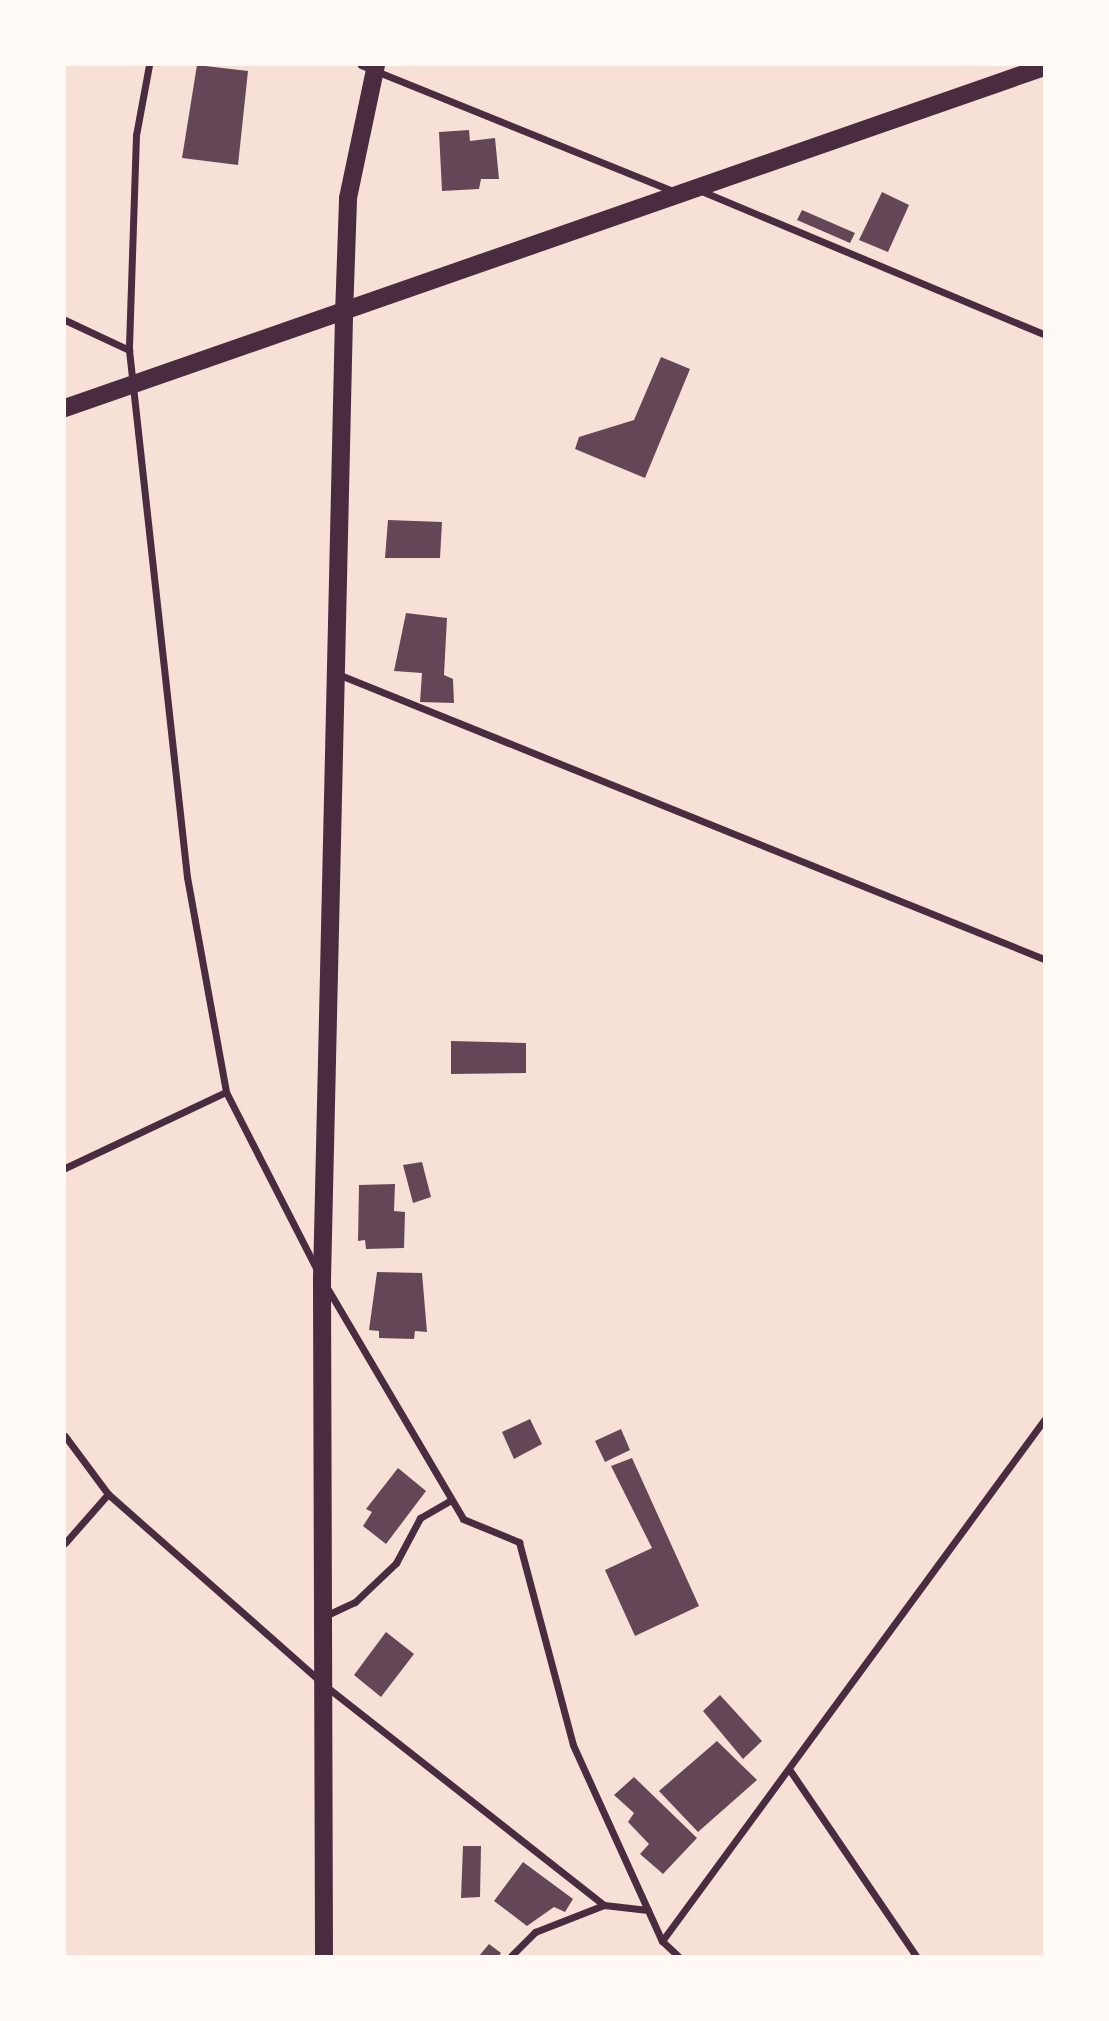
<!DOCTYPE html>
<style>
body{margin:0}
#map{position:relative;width:1109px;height:2021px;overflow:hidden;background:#f7e1d7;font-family:"Work Sans",sans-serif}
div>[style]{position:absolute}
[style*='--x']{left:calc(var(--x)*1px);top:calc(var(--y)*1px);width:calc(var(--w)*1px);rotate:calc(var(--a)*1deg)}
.building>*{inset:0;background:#644757}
.minor>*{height:7px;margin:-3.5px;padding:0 3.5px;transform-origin:3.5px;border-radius:3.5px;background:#4a2c40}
.primary>*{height:18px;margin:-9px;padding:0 9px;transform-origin:9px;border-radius:9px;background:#4a2c40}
span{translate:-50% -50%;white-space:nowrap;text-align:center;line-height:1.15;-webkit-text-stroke:7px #fffaf5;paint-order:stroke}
.frame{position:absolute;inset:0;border:66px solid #fffaf5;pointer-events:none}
</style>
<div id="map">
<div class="building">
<div style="clip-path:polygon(197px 65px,248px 71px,238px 165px,182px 158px)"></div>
<div style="clip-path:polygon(469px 130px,470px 141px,495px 138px,499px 179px,481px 179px,479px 189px,442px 191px,439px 132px)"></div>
<div style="clip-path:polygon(882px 192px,909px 205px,888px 252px,859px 240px)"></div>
<div style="clip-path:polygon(802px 210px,855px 233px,850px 243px,797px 220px)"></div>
<div style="clip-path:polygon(661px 357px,690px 369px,645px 478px,575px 449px,579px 437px,634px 420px)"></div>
<div style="clip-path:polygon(388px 520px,442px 522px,440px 558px,385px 558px)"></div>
<div style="clip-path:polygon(406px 613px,447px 618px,444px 675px,453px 679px,454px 703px,420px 702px,422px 673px,394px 671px)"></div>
<div style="clip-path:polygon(451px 1041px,526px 1043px,526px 1073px,451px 1074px)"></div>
<div style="clip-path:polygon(422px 1162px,431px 1197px,413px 1203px,403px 1165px)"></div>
<div style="clip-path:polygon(395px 1184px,394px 1211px,405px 1212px,404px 1248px,366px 1249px,365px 1240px,358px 1241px,359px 1185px)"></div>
<div style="clip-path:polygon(377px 1272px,422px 1273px,427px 1332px,415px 1331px,414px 1339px,379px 1338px,379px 1331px,369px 1330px)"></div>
<div style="clip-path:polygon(530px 1419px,542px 1444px,514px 1459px,502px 1432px)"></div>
<div style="clip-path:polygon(621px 1429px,630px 1450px,605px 1462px,595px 1441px)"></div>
<div style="clip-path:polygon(632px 1458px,699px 1606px,635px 1636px,605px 1570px,652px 1548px,611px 1466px)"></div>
<div style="clip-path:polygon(398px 1468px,426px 1491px,386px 1544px,363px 1526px,372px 1512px,366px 1509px)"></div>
<div style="clip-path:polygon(386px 1632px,414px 1654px,381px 1697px,354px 1675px)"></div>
<div style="clip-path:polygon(720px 1695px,762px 1741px,743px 1759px,703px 1711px)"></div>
<div style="clip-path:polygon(717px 1741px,757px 1780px,698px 1832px,659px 1791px)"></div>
<div style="clip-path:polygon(634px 1777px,697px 1838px,663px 1874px,640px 1854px,649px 1844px,628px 1822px,634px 1813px,614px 1795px)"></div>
<div style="clip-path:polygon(463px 1846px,481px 1846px,480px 1897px,461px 1898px)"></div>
<div style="clip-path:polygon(523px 1862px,573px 1899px,565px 1912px,554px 1907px,527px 1926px,494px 1901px)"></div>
<div style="clip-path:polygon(489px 1944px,501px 1953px,499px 1956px,479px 1956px)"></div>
</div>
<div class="minor">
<div style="--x:149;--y:65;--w:71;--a:100.5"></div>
<div style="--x:136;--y:135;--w:215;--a:91.9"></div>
<div style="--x:129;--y:350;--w:530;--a:83.72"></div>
<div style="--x:187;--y:877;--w:219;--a:79.7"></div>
<div style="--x:226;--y:1092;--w:200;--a:62.9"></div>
<div style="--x:361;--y:65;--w:339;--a:22"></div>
<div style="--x:699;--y:190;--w:374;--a:22.7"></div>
<div style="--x:65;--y:320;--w:71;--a:25.1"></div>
<div style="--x:340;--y:675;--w:759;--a:21.97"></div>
<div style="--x:65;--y:1168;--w:178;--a:-25.3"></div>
<div style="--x:326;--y:1286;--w:270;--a:59.5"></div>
<div style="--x:463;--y:1519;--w:61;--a:22.3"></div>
<div style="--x:519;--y:1542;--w:210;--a:75.1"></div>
<div style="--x:573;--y:1745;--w:215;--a:65.6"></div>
<div style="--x:662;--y:1941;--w:22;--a:43"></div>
<div style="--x:65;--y:1436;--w:72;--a:53.4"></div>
<div style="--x:108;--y:1494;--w:293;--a:41.4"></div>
<div style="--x:328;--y:1688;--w:351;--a:38.2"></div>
<div style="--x:604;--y:1905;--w:44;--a:6.5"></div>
<div style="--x:65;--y:1543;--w:65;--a:-48.7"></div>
<div style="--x:327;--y:1615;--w:31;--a:-25"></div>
<div style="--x:355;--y:1602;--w:57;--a:-43.6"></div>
<div style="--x:396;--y:1563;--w:51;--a:-61.9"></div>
<div style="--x:420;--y:1518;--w:36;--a:-30"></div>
<div style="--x:789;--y:1769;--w:226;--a:55.8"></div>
<div style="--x:662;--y:1941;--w:646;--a:-53.75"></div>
<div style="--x:511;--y:1956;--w:34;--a:-45"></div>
<div style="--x:535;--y:1932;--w:74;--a:-21.4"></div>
</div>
<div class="primary">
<div style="--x:65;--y:408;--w:1037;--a:-19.2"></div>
<div style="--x:324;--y:1956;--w:677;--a:-90.17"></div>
<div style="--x:322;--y:1279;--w:964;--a:-88.69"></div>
<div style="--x:344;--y:315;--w:117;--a:-88"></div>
<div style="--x:348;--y:198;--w:136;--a:-78.1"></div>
</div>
<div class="frame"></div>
</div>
